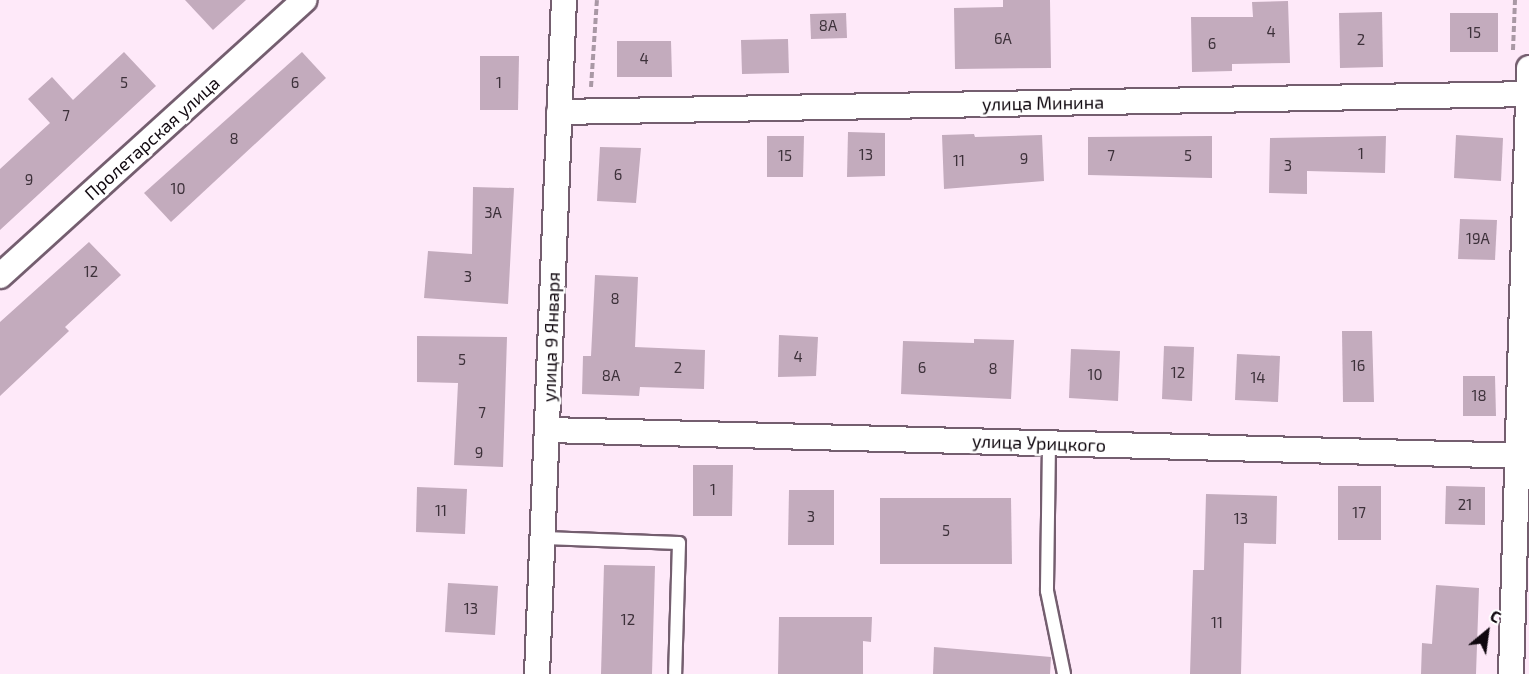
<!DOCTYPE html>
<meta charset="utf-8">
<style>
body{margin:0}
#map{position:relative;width:1529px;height:674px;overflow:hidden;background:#fee9f9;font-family:"Exo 2",sans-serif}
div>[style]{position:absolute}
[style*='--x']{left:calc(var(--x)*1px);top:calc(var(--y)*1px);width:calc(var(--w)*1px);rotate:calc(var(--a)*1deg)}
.building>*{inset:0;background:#c3abbd}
.path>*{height:4px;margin-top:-2px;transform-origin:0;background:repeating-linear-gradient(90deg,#a998a5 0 6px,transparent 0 9px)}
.roads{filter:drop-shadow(2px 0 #745e6f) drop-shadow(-2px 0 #745e6f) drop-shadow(0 2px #745e6f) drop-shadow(0 -2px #745e6f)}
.service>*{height:12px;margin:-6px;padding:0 6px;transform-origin:6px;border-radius:6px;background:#fff}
.minor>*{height:24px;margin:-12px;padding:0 12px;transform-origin:12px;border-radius:12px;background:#fff}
span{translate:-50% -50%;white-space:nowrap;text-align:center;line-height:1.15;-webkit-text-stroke:5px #fff;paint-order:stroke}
.number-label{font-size:15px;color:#3d313a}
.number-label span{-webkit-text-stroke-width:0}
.street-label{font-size:18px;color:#10080f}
.north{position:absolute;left:1457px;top:602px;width:60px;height:60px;-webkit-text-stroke:4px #fff;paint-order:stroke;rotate:29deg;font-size:16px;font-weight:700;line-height:24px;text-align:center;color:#10080f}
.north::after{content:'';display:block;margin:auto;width:21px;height:27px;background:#10080f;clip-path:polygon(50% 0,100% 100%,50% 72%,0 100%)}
</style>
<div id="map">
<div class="building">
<div style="clip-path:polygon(185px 0,246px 0,213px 30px)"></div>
<div style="clip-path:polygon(1003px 0,1050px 0,1051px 68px,955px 69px,954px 8px,1003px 7px)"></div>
<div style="clip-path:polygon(1288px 1px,1290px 63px,1232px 64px,1232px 71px,1192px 72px,1191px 17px,1253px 17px,1252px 2px)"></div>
<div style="clip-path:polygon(1382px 12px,1383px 67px,1340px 68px,1339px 13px)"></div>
<div style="clip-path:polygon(846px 13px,847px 38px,811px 39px,810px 14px)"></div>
<div style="clip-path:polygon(1450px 13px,1498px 13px,1498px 52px,1450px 52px)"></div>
<div style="clip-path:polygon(788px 39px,789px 73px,742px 74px,741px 40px)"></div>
<div style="clip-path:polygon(617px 41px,671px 41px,672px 77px,617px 77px)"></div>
<div style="clip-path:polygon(124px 52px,156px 86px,0 230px,0 169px,50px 123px,28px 99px,52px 77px,73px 100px)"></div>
<div style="clip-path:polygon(302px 52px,326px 78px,171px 222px,144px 193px)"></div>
<div style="clip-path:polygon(480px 56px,519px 56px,518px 110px,480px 110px)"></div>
<div style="clip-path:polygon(848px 132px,885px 133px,885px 176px,847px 177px)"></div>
<div style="clip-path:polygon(974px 134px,975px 137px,1042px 135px,1044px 181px,944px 189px,942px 135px)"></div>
<div style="clip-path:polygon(1456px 135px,1503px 138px,1501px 181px,1454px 178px)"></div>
<div style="clip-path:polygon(767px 136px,804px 136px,803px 177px,767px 177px)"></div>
<div style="clip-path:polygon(1212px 136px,1212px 178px,1088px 175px,1088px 137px)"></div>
<div style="clip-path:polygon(1386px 136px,1385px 173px,1307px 171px,1307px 194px,1269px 193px,1270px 138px)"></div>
<div style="clip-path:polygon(600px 147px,641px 148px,636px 203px,597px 201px)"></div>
<div style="clip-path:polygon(473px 187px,514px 188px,508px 304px,424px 298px,428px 251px,472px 254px)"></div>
<div style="clip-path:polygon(1460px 219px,1497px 220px,1495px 260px,1458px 259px)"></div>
<div style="clip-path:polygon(89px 242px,121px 275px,65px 327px,69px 331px,0 396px,0 322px)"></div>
<div style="clip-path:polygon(595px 275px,638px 277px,635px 347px,705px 350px,704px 389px,640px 387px,639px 396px,582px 394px,583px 356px,591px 356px)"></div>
<div style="clip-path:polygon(1342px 331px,1372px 331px,1374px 402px,1343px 402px)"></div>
<div style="clip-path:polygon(779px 335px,818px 337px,816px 376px,778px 377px)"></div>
<div style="clip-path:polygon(417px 336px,507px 337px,503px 467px,454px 465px,458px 383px,417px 382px)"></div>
<div style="clip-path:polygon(974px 339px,1014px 340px,1011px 399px,901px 394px,903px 341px,974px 343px)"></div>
<div style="clip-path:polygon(1164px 346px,1194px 347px,1192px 401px,1162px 399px)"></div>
<div style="clip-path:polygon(1071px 349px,1120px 351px,1118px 401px,1069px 398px)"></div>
<div style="clip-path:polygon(1237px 354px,1280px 356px,1278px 402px,1235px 400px)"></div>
<div style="clip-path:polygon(1463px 376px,1495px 376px,1496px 416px,1463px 416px)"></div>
<div style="clip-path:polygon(693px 465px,733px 465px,732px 516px,693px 516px)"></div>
<div style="clip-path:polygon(1338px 486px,1381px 486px,1381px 540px,1338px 540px)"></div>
<div style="clip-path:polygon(1446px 486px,1485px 487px,1485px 525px,1445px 524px)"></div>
<div style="clip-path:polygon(417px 487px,467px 489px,465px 534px,416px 532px)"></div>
<div style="clip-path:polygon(789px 490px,834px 490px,834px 545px,788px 545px)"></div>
<div style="clip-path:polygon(1206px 494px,1277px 496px,1276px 544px,1244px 543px,1241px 674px,1190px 674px,1193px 570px,1204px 570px)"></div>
<div style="clip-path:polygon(880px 498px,1011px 498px,1012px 564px,880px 564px)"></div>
<div style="clip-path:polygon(604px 565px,655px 566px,652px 674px,601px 674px)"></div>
<div style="clip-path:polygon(448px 583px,498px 586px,495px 635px,445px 632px)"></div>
<div style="clip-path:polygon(1436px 585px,1479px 588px,1476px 674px,1421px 674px,1422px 643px,1432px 644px)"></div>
<div style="clip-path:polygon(779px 617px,872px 617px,871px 642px,863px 641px,863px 674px,778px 674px)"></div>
<div style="clip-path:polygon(934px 647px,1051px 657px,1050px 674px,933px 674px)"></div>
</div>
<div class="path">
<div style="--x:1513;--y:50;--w:50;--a:-87.7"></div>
<div style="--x:591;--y:87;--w:87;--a:-86.1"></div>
</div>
<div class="roads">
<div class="service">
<div style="--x:1049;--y:444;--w:147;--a:90.8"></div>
<div style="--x:1047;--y:591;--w:85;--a:78.4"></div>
<div style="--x:544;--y:538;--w:135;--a:2.1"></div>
<div style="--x:679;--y:543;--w:131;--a:91.7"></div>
</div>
<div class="minor">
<div style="--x:559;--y:112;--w:969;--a:-1.06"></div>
<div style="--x:0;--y:276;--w:411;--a:-42.2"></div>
<div style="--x:548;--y:430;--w:981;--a:1.52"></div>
<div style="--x:537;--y:674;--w:675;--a:-87.71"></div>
<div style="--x:1511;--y:674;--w:606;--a:-88.3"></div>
</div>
</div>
<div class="number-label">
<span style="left:828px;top:26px">8А</span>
<span style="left:1271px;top:32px">4</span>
<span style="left:1474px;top:33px">15</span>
<span style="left:1003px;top:39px">6А</span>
<span style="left:1361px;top:40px">2</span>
<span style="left:1212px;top:44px">6</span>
<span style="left:644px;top:59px">4</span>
<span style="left:124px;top:83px">5</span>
<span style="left:295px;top:83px">6</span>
<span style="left:499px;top:83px">1</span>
<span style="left:66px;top:116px">7</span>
<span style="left:234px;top:139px">8</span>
<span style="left:1361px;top:154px">1</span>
<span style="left:866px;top:155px">13</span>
<span style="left:785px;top:156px">15</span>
<span style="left:1111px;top:156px">7</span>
<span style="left:1188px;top:156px">5</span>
<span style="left:1024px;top:159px">9</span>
<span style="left:959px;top:161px">11</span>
<span style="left:1288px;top:166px">3</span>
<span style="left:618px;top:175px">6</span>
<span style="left:29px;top:180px">9</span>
<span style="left:178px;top:189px">10</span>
<span style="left:493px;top:213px">3А</span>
<span style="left:1478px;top:239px">19А</span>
<span style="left:91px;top:272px">12</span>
<span style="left:468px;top:277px">3</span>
<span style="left:615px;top:299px">8</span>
<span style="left:798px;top:357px">4</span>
<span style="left:462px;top:360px">5</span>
<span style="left:1358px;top:366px">16</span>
<span style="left:678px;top:368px">2</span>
<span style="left:922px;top:368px">6</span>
<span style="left:993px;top:369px">8</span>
<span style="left:1178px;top:373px">12</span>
<span style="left:1095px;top:375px">10</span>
<span style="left:611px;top:376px">8А</span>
<span style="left:1258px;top:378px">14</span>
<span style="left:1479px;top:396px">18</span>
<span style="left:482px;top:413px">7</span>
<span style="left:479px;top:453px">9</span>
<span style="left:713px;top:490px">1</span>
<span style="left:1465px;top:505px">21</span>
<span style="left:441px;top:511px">11</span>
<span style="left:1359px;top:513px">17</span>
<span style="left:811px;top:517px">3</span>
<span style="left:1241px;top:519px">13</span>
<span style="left:946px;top:531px">5</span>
<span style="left:471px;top:609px">13</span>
<span style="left:628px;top:620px">12</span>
<span style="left:1217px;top:623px">11</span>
</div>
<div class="street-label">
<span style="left:1043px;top:103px;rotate:-1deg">улица Минина</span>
<span style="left:152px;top:138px;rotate:-42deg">Пролетарская улица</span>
<span style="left:551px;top:337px;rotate:-88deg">улица 9 Января</span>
<span style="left:1039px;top:443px;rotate:2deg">улица Урицкого</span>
</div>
<div class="north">С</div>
</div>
